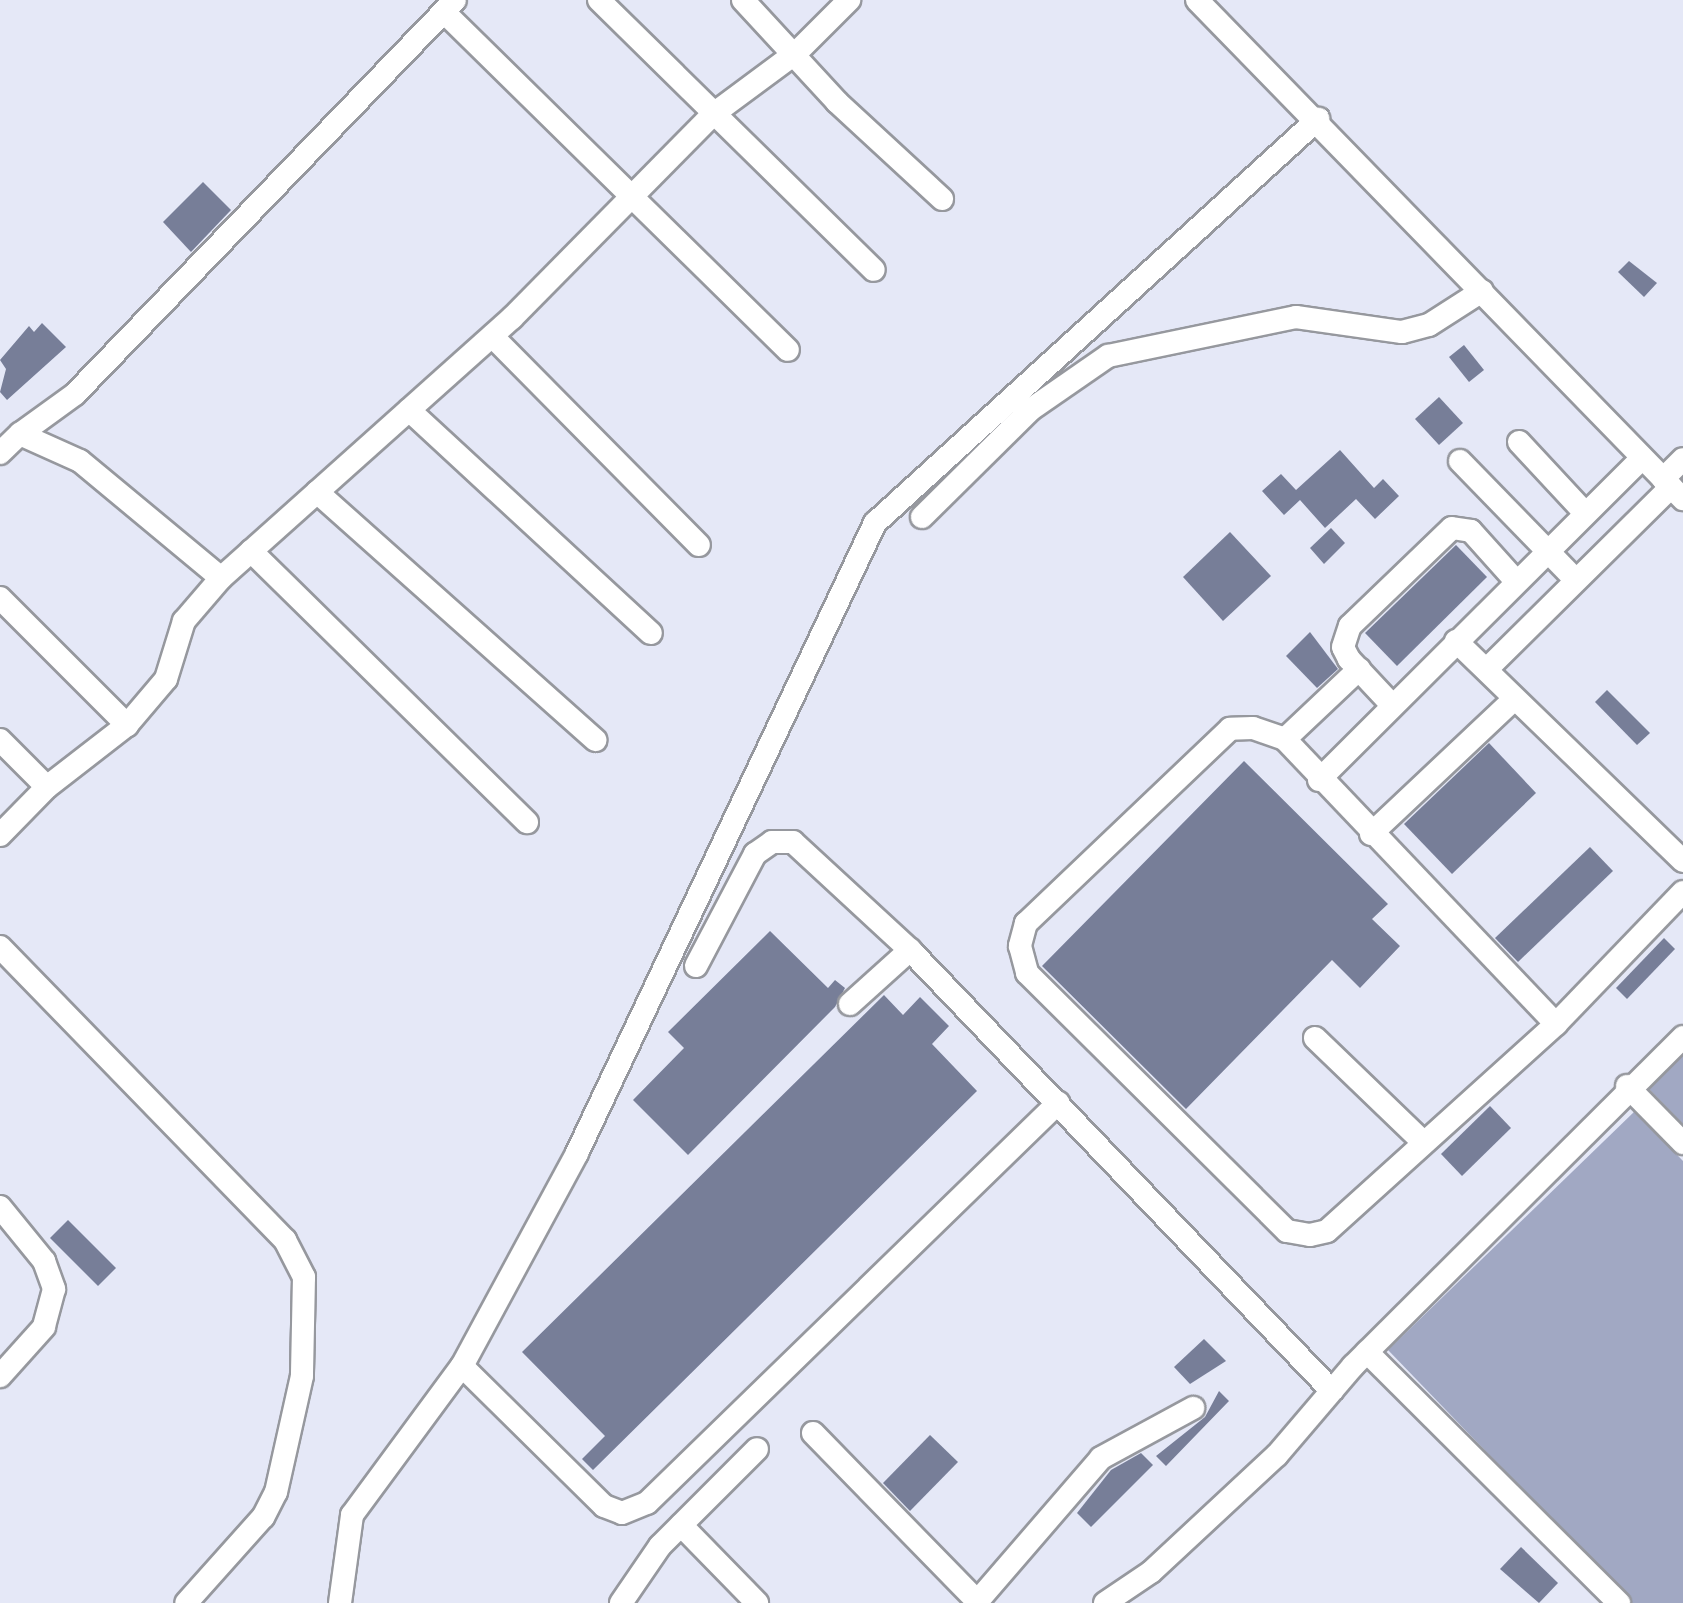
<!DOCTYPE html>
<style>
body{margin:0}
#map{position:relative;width:1683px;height:1603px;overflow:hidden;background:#f3f5fc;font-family:"Times New Roman",serif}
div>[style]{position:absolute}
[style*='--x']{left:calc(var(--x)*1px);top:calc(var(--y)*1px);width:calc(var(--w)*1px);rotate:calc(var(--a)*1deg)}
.built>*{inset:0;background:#e5e8f7}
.water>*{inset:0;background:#a1a8c3}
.building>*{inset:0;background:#777e98}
.roads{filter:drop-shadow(2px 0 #96989e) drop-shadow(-2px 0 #96989e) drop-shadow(0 2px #96989e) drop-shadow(0 -2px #96989e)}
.minor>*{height:22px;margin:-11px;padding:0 11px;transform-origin:11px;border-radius:11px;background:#fff}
span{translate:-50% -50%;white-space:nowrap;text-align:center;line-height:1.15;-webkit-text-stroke:10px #f3f5fc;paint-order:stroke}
</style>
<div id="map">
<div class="built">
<div style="clip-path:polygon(0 0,1683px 0,1683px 1603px,0 1603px)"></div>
</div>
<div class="water">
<div style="clip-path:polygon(1683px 1054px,1683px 1124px,1645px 1085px)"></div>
<div style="clip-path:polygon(1635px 1111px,1683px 1161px,1683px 1603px,1632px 1603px,1388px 1350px)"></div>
</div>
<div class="building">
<div style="clip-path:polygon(203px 182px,231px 210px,191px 252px,163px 222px)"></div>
<div style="clip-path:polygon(1629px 261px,1657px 283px,1644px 297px,1618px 272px)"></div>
<div style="clip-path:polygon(42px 323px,66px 347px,7px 400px,0 392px,6px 369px,0 360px,29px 326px,34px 332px)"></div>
<div style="clip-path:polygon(1464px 345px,1484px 370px,1469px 382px,1449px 357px)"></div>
<div style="clip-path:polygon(1439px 397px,1463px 423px,1439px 445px,1415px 419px)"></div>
<div style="clip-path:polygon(1340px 450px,1374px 488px,1383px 479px,1399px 496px,1375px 519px,1356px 499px,1325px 528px,1300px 500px,1284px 515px,1262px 491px,1281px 474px,1296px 490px)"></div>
<div style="clip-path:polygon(1331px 528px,1345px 543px,1324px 564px,1310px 548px)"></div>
<div style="clip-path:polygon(1230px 532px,1271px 576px,1223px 621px,1183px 577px)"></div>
<div style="clip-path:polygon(1456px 545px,1487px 577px,1397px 666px,1365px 633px)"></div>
<div style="clip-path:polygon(1310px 632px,1338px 669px,1317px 688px,1286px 656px)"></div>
<div style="clip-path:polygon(1607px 690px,1650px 733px,1637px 745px,1595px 702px)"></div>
<div style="clip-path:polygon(1489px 743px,1536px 793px,1452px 874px,1404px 824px)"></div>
<div style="clip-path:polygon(1244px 761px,1388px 904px,1372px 919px,1400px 946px,1360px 988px,1332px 960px,1186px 1109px,1042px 966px)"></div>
<div style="clip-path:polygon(1590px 847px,1613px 871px,1518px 962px,1495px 938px)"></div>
<div style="clip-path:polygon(770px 931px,828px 988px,835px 980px,845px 988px,835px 1007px,688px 1155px,633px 1100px,684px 1048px,668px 1032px)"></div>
<div style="clip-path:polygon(1664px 938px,1675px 949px,1627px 999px,1616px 988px)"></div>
<div style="clip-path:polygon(884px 995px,903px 1015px,920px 997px,949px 1026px,932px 1044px,977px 1091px,593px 1470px,582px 1459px,605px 1436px,522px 1352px)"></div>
<div style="clip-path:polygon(1490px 1106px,1511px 1128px,1462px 1176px,1441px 1154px)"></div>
<div style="clip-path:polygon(68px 1220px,116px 1268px,98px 1286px,50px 1238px)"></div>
<div style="clip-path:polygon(1204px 1339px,1226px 1361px,1190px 1384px,1174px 1367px)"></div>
<div style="clip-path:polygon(1219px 1391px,1229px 1401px,1166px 1466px,1156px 1456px,1205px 1417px)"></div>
<div style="clip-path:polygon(930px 1435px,958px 1462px,910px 1511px,883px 1483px)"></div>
<div style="clip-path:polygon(1141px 1453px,1153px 1465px,1091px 1527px,1077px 1513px,1111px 1470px)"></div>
<div style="clip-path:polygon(1521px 1547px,1558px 1583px,1539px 1603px,1500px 1569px)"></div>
</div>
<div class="roads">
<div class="minor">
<div style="--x:599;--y:0;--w:385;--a:44.5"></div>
<div style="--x:743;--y:0;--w:139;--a:47.3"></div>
<div style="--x:837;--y:102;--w:143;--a:42.7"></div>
<div style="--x:1197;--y:0;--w:697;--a:45.76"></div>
<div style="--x:444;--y:12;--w:482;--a:44.5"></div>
<div style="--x:492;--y:336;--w:294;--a:45.3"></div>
<div style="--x:409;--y:410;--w:329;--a:42.7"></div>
<div style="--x:1519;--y:442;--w:97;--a:47.1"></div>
<div style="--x:0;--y:453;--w:28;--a:-44"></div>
<div style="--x:1460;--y:461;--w:162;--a:45.8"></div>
<div style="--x:1663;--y:479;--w:28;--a:-45"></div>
<div style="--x:317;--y:492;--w:373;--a:41.7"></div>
<div style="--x:922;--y:517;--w:152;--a:-44.7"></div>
<div style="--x:1030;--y:410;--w:95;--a:-34.7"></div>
<div style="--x:1108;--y:356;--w:192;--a:-11.7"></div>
<div style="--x:1296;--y:317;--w:107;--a:8.1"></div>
<div style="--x:1402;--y:332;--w:28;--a:-15"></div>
<div style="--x:1429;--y:325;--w:63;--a:-32.7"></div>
<div style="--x:251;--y:551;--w:387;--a:44.5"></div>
<div style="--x:221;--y:578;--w:183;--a:-140.3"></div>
<div style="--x:80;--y:461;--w:66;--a:-155.8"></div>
<div style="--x:20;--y:434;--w:68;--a:-36"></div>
<div style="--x:75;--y:394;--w:547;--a:-46.04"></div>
<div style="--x:0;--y:598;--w:180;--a:45"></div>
<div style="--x:1456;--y:641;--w:316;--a:44.1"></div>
<div style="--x:1487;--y:669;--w:259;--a:-44.7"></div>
<div style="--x:1392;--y:705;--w:63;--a:-133.1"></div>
<div style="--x:1349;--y:659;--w:13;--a:-117"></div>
<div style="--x:1343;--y:647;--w:22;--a:-72"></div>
<div style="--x:1350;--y:626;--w:141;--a:-43.9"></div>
<div style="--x:1452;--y:528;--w:19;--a:9"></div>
<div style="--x:1471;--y:531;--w:64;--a:48.1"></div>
<div style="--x:1285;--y:739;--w:102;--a:-43.4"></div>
<div style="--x:0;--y:740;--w:66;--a:45"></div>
<div style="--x:1319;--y:780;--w:456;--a:-44.9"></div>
<div style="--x:1371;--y:834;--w:195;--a:-43.3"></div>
<div style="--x:0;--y:835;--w:67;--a:-45.6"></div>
<div style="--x:47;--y:787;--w:101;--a:-37.8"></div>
<div style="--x:127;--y:725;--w:60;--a:-49.7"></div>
<div style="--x:166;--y:679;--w:61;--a:-72.8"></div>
<div style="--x:184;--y:621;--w:57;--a:-49.3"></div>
<div style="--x:221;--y:578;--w:390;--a:-41.8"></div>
<div style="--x:512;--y:318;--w:285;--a:-45.4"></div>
<div style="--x:712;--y:115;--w:106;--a:-36.5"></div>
<div style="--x:797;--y:52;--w:74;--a:-45"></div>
<div style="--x:0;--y:947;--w:409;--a:45.8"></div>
<div style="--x:285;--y:1240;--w:42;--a:62.8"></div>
<div style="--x:304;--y:1277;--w:99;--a:91.2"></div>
<div style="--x:302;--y:1376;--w:119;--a:102.6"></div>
<div style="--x:276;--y:1492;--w:28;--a:117"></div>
<div style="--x:263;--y:1517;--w:115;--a:131.8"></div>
<div style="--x:696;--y:966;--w:127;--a:-62.2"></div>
<div style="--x:755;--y:854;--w:21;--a:-35"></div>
<div style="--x:772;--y:842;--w:21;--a:0"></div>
<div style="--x:793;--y:842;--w:159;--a:42.7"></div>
<div style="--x:910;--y:950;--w:610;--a:46.26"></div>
<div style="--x:850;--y:1004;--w:81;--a:-42"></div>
<div style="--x:1556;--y:1024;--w:393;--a:-133.6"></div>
<div style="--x:1285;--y:739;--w:34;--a:-161"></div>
<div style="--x:1253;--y:728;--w:23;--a:178"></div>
<div style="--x:1230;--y:729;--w:282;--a:136.4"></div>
<div style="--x:1026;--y:923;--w:24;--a:105"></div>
<div style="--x:1020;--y:946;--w:28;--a:75"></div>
<div style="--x:1027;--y:973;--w:366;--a:44.8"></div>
<div style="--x:1287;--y:1231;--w:23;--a:10"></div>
<div style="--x:1310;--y:1235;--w:17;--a:-13"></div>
<div style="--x:1327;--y:1231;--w:309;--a:-42.1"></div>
<div style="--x:1556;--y:1024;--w:183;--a:-46.1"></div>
<div style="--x:1315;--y:1038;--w:151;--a:43.9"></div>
<div style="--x:1627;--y:1086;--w:80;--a:45.5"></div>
<div style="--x:0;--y:1207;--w:70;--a:50.8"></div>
<div style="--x:44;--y:1261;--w:30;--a:70"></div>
<div style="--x:54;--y:1289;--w:39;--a:105"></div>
<div style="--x:44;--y:1327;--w:66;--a:131.9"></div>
<div style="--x:1367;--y:1352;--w:356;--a:44.9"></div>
<div style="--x:462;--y:1366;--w:199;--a:44.6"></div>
<div style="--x:604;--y:1506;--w:19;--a:21"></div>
<div style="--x:622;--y:1513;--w:27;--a:-22"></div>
<div style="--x:647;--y:1503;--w:574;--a:-44.22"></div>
<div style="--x:813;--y:1433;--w:235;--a:45.7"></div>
<div style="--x:681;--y:1525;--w:109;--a:45.7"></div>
<div style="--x:340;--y:1603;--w:89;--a:-82.2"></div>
<div style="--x:352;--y:1515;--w:185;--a:-53.6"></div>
<div style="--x:462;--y:1366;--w:242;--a:-61.6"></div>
<div style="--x:577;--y:1153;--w:697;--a:-64.69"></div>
<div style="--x:875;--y:523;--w:600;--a:-42.36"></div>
<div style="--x:621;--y:1603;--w:69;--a:-55.6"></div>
<div style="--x:660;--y:1546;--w:137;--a:-45"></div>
<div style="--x:976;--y:1603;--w:191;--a:-49.2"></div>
<div style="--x:1101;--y:1458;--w:105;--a:-28.5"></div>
<div style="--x:1105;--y:1603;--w:55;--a:-34"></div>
<div style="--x:1151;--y:1572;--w:172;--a:-42.9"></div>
<div style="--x:1277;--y:1455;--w:117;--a:-49.5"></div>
<div style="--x:1353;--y:1366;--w:466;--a:-44.9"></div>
</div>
</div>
</div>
